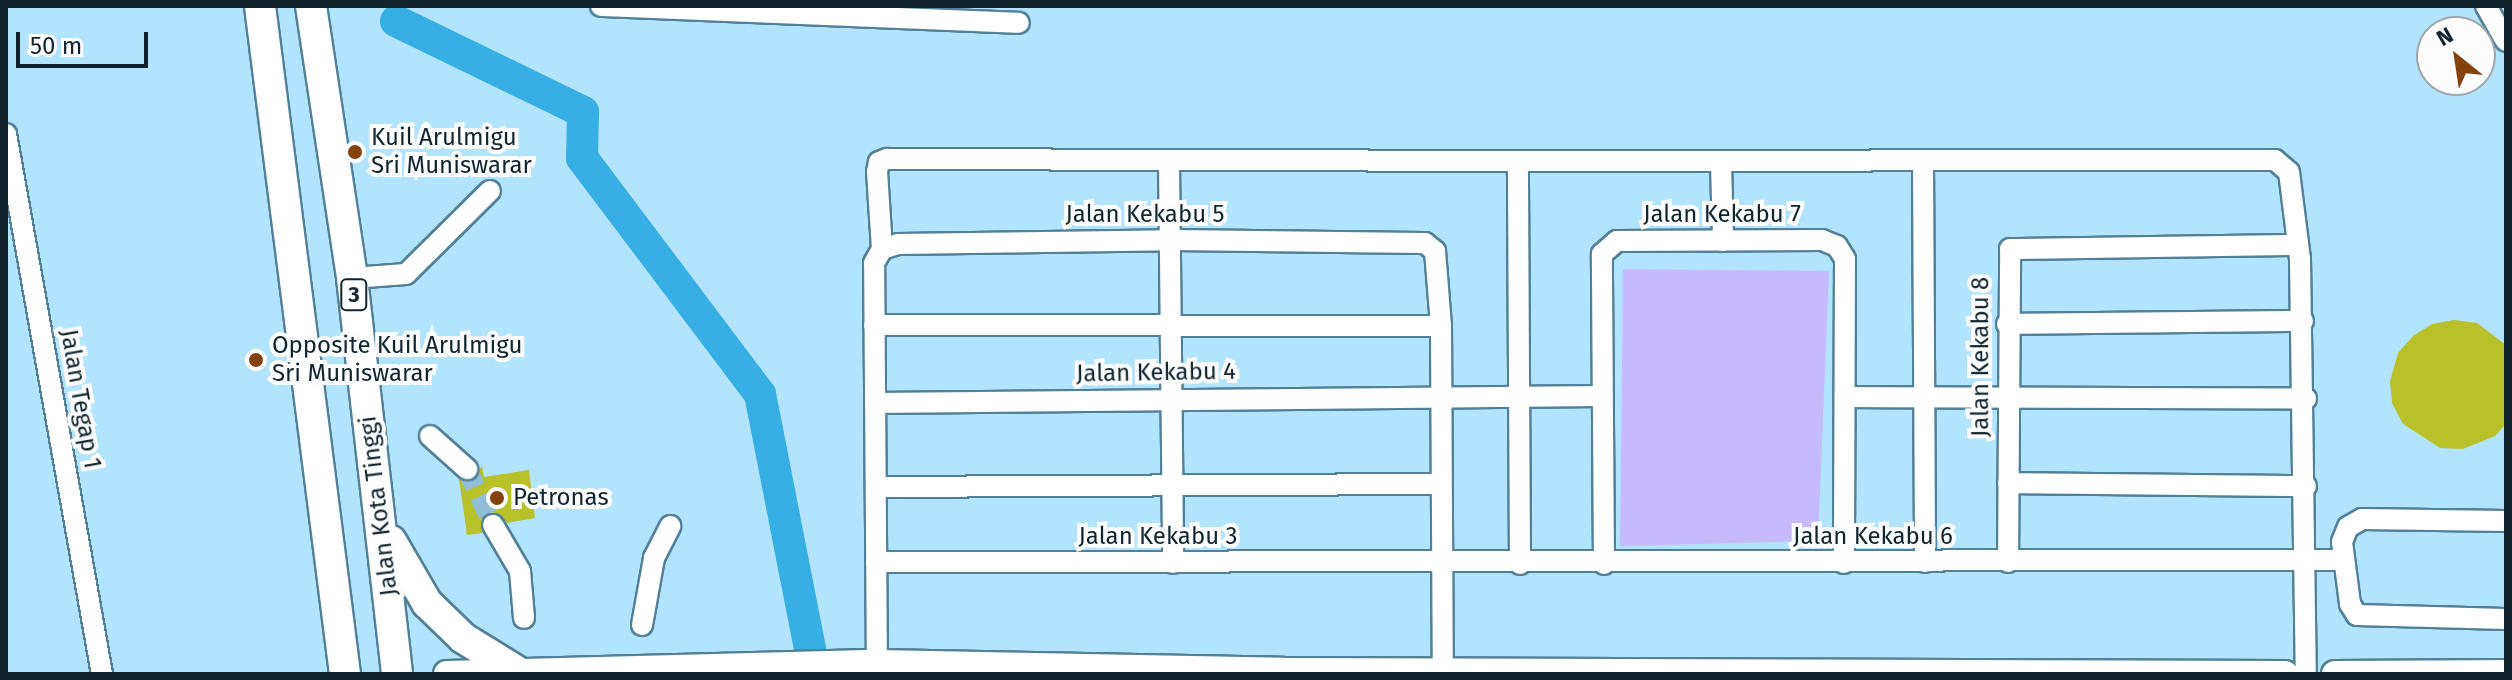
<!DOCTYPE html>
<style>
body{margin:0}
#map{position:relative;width:2512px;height:680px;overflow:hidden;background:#b2e4ff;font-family:"Fira Sans",sans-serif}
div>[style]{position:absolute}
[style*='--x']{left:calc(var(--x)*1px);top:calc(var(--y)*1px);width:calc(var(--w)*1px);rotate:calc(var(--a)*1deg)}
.green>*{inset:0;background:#c6bafd}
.river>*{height:32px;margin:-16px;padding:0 16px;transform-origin:16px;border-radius:16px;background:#37aee4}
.building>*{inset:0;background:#b8c02a}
.minor-tunnel>*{height:20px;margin-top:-10px;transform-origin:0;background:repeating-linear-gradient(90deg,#92bed5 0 20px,transparent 0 30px)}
.roads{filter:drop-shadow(2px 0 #528099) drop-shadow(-2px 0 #528099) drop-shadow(0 2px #528099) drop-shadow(0 -2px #528099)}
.minor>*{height:20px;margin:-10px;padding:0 10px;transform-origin:10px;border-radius:10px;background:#fff}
.major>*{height:26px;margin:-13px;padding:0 13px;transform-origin:13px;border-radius:13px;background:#fff}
.highway>*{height:30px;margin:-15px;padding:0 15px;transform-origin:15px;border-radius:15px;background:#fff}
.dots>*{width:22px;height:22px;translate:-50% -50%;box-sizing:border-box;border:4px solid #fdfdfd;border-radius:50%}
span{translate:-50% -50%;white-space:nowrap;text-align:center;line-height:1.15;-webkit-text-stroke:8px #fdfdfd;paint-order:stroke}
.shield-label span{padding:2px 6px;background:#fdfdfd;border:2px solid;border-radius:6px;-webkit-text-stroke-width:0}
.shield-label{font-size:22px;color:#11242e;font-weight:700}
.poi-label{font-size:24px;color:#11242e}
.left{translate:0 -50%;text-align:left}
.street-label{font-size:24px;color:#11242e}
.frame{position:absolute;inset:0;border:8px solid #11242e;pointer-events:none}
.north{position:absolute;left:2416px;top:16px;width:80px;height:80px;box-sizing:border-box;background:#fdfdfd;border:2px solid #9fa6aa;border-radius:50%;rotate:330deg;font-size:22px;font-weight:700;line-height:32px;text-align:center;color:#11242e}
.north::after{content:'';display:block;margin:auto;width:28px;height:36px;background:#84420e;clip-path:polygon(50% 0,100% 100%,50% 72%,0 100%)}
.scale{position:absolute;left:16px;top:32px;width:132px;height:36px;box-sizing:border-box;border:4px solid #11242e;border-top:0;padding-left:10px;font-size:24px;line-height:28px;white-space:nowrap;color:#11242e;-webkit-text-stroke:6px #fdfdfd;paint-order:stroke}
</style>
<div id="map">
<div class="green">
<div style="clip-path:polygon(1623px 269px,1829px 271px,1818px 541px,1620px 546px)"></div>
</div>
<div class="river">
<div style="--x:396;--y:21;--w:208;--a:25.9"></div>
<div style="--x:583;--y:112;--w:46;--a:91.2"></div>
<div style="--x:582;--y:158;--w:296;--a:53"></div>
<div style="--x:760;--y:394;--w:285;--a:78.9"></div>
</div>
<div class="building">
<div style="clip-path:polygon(2454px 320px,2477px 323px,2506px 345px,2506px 424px,2495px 436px,2463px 449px,2440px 448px,2403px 424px,2392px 403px,2390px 381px,2398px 353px,2413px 336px,2432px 324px)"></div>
<div style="clip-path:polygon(482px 466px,484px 477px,529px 470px,535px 518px,507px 523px,492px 512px,481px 519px,482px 533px,467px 535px,459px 479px,472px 481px)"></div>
</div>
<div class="minor-tunnel">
<div style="--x:467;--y:469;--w:62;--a:65.1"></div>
</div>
<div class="roads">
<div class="minor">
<div style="--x:601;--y:6;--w:418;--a:2.3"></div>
<div style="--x:2486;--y:6;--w:40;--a:60.3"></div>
<div style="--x:6;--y:134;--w:548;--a:79.92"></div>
<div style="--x:1923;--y:161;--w:401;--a:89.7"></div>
<div style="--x:1169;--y:162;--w:401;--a:89.4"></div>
<div style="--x:1721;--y:162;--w:79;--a:88.5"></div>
<div style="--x:882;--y:249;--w:77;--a:-93.7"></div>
<div style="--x:877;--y:172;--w:10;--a:-79"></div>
<div style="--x:879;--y:162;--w:9;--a:-21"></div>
<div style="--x:887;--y:159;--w:631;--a:0.18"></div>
<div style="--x:352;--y:278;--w:54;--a:-4.2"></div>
<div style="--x:406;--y:274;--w:118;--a:-44.7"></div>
<div style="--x:2007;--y:324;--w:296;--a:-0.6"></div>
<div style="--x:874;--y:325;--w:567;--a:0.1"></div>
<div style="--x:1845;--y:397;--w:461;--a:0.2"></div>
<div style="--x:875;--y:403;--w:725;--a:-0.55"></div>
<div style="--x:430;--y:436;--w:50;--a:41.7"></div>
<div style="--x:2008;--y:483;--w:298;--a:0.6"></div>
<div style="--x:876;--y:487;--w:563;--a:-0.31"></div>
<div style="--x:2506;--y:521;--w:144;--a:-179.2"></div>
<div style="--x:2362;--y:519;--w:16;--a:150"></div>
<div style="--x:2348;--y:527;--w:16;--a:112"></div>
<div style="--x:2342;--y:542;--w:63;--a:82.6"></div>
<div style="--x:2350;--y:604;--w:13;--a:58"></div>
<div style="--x:2357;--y:615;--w:149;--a:1.5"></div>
<div style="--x:493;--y:525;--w:53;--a:59.6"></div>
<div style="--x:520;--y:571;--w:47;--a:85.1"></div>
<div style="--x:876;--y:562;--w:1468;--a:-0.08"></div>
<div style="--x:2008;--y:562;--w:313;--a:-89.6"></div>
<div style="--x:2010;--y:249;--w:287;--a:-0.8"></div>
<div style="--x:1520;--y:564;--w:403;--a:-90.3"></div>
<div style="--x:1518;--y:161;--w:757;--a:-0.08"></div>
<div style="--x:2275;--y:160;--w:18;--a:41"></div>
<div style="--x:2289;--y:172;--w:88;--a:82.8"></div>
<div style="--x:2300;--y:259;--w:415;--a:89.2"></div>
<div style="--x:1604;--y:564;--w:310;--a:-90.4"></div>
<div style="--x:1602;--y:254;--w:20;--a:-41"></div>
<div style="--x:1617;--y:241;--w:205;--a:-0.3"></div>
<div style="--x:1822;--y:240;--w:16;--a:22"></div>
<div style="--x:1837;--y:246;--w:15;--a:58"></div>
<div style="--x:1845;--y:259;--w:304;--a:90.2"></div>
<div style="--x:642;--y:625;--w:68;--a:-79.8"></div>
<div style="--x:654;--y:558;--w:36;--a:-63"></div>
<div style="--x:877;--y:674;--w:411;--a:-90.4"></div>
<div style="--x:874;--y:263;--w:16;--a:-60"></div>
<div style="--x:882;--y:249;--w:17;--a:-17"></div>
<div style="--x:898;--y:244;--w:275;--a:-0.8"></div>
<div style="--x:1173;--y:240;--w:252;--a:0.7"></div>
<div style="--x:1425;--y:243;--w:13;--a:39"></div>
<div style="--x:1435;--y:251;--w:75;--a:85.4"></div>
<div style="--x:1441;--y:326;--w:342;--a:89.7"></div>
</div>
<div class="major">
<div style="--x:447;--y:674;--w:430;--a:-1.5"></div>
<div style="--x:877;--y:663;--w:406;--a:1.1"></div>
<div style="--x:1283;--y:671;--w:1002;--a:0.17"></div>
<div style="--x:2335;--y:674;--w:171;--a:-0.3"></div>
</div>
<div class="highway">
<div style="--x:260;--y:6;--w:673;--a:82.75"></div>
<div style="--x:311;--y:6;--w:275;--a:81.4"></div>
<div style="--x:352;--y:278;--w:399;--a:83.5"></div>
<div style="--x:391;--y:541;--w:72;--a:59.9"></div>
<div style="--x:427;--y:603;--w:50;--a:44.2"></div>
<div style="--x:463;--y:638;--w:61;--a:31.6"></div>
</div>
</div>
<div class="dots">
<div style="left:355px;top:152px;background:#84420e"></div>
<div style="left:256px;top:360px;background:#84420e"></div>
<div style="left:497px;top:498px;background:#84420e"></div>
</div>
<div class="shield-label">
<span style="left:354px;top:295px">3</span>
</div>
<div class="poi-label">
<span class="left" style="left:371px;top:152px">Kuil Arulmigu<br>Sri Muniswarar</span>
<span class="left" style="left:272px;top:360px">Opposite Kuil Arulmigu<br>Sri Muniswarar</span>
<span class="left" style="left:513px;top:498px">Petronas</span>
</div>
<div class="street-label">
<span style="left:1145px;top:215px">Jalan Kekabu 5</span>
<span style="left:1722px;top:215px">Jalan Kekabu 7</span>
<span style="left:1981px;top:357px;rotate:-90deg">Jalan Kekabu 8</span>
<span style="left:1156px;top:373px;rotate:-1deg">Jalan Kekabu 4</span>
<span style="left:80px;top:399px;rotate:80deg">Jalan Tegap 1</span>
<span style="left:379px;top:506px;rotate:-97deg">Jalan Kota Tinggi</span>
<span style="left:1158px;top:537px">Jalan Kekabu 3</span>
<span style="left:1873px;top:537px">Jalan Kekabu 6</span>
</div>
<div class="frame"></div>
<div class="north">N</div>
<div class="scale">50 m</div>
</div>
